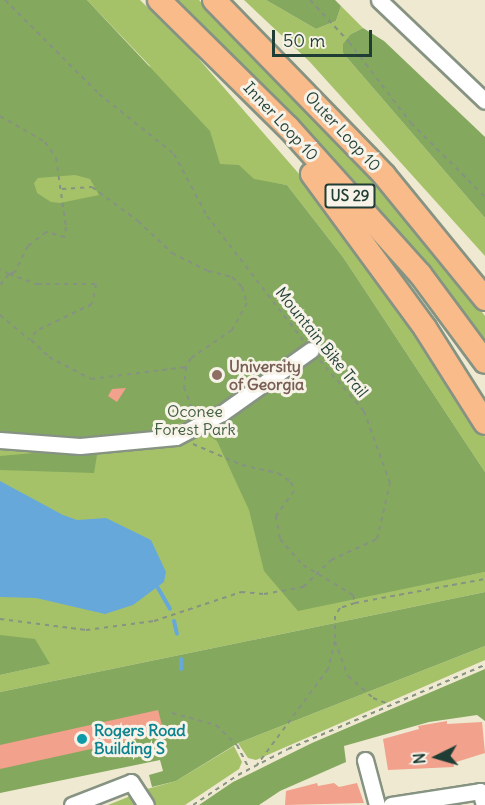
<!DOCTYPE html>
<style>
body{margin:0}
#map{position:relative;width:485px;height:805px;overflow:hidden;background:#eee9d0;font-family:Delius,sans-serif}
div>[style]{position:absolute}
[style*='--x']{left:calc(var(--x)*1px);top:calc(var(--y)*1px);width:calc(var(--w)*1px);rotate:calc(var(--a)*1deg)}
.green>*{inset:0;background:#a5c269}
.forest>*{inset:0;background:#84a85d}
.water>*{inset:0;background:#67a8da}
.stream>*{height:4px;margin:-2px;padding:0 2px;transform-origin:2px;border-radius:2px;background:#67a8da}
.building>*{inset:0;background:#f1a18c}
.path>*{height:2px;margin-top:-1px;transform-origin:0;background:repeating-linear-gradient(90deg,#869382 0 4.5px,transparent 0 9px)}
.roads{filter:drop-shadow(2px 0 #869382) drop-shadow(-2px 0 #869382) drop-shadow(0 2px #869382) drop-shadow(0 -2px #869382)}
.minor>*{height:15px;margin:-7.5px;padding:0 7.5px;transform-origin:7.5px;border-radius:7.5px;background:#fff}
.highway>*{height:22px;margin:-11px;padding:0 11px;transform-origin:11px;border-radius:11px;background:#fabb8b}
.dots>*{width:16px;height:16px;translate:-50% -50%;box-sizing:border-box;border:3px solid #f7f3e8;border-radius:50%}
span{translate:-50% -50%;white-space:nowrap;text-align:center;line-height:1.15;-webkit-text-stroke:6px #f7f3e8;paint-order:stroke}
.shield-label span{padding:2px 4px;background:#f7f3e8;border:2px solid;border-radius:4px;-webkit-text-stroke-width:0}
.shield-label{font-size:15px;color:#1f3d34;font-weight:700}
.street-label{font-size:16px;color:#1f3d34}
.education-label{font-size:16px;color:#785e54;font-weight:700}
.left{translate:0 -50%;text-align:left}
.park-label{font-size:16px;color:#405e41}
.culture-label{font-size:16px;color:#0d838f;font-weight:700}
.north{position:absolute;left:407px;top:727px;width:60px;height:60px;-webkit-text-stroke:4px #f7f3e8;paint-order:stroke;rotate:265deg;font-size:16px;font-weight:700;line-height:24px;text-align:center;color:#1f3d34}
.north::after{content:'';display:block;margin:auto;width:21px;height:27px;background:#1f3d34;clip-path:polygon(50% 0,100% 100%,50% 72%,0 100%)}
.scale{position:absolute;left:272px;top:30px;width:100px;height:27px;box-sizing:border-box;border:3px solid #1f3d34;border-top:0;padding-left:8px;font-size:18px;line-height:21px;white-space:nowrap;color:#1f3d34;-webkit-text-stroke:4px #f7f3e8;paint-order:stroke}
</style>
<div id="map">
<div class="green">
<div style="clip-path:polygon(0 0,151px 67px,87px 0,140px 0,191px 50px,307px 183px,416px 329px,485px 437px,485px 472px,343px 257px,287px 185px,254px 180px,403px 588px,485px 572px,485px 592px,0 692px,0 675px,49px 664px,0 664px)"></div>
<div style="clip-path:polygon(172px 0,199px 0,353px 157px,417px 228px,485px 316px,485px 346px)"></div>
<div style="clip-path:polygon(244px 0,266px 0,316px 29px,336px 21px,341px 6px,363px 28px,351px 34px,343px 53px,485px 218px,485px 256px,309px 61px)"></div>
<div style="clip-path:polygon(485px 646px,485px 660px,256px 760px,248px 758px,238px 743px)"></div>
<div style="clip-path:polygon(234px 746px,242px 762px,239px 769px,185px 805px,155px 805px,147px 789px,176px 781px)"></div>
<div style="clip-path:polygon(132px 796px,139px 805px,108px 805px,128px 797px)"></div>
</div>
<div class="forest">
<div style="clip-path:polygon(evenodd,0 0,87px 0,210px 131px,220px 164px,239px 165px,254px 179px,287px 185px,343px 257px,485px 472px,485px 572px,298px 611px,264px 571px,249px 510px,217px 441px,186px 421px,150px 434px,43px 449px,0 450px,0 0,75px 175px,90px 179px,99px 195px,60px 203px,51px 202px,37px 193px,34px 183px,38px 178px,75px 175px)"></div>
<div style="clip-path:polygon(266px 0,335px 0,341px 6px,336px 21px,316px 29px)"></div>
<div style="clip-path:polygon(363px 28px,384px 41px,485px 137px,485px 218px,343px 53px,343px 44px,351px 34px)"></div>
<div style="clip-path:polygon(34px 453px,97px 455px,94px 473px,0 470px,0 456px)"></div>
<div style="clip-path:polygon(485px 592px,485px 646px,238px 743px,176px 781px,152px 787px,149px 775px,163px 771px,160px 760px,0 793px,0 692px)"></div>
<div style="clip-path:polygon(0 635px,35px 639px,50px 664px,0 675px)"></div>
<div style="clip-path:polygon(485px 669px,485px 721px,477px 715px,429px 722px,344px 746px,346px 762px,280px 791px,259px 805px,199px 805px,233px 782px,312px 743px)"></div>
</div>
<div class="water">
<div style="clip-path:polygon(0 481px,63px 515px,77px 520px,106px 518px,151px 540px,166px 572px,164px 582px,133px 605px,105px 614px,36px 598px,0 597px)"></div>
</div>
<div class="stream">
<div style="--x:158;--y:588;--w:24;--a:60"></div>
<div style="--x:174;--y:621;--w:13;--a:77"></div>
<div style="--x:181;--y:659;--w:10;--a:90"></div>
</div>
<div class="building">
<div style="clip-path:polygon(126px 388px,117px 402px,108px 396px,112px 389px)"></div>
<div style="clip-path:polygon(158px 710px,164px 733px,0 769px,0 745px)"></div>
<div style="clip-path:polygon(447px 721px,447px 724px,482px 722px,485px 753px,453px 763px,454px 767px,388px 770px,383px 739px,419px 729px,418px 726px)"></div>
<div style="clip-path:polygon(317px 783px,318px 786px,334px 783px,339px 787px,357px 783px,364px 803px,285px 805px,286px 791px)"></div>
</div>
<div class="path">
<div style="--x:5;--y:0;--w:133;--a:45"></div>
<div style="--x:99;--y:94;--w:96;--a:38.7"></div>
<div style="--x:174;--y:154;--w:70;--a:62"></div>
<div style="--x:207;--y:216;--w:157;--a:52.3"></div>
<div style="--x:310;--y:0;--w:57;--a:47.1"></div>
<div style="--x:349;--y:42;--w:102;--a:52.6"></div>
<div style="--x:411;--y:123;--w:105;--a:45"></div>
<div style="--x:0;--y:116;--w:52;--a:30"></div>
<div style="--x:45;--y:142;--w:19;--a:55"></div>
<div style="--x:56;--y:158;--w:70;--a:81.8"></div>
<div style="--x:66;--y:227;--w:10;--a:96"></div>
<div style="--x:65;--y:237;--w:20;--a:-165"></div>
<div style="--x:46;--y:232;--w:23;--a:142"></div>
<div style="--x:28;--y:246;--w:29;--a:117"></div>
<div style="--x:15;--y:272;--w:6;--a:162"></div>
<div style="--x:9;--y:274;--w:10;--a:-151"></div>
<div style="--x:62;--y:189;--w:30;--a:-4"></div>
<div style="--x:92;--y:187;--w:57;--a:36.5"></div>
<div style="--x:138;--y:221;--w:47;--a:43.3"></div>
<div style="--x:172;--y:253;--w:40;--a:26.6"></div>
<div style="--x:208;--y:271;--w:25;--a:14"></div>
<div style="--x:232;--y:277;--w:14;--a:45"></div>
<div style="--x:242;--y:287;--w:17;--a:73"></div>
<div style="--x:247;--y:303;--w:31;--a:119"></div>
<div style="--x:232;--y:330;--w:50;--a:145.7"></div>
<div style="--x:191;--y:358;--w:10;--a:119"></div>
<div style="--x:186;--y:367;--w:20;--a:96"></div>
<div style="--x:184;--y:387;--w:27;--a:70"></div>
<div style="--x:0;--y:285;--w:14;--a:-51"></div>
<div style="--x:9;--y:274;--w:30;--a:20"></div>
<div style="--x:37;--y:284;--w:59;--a:0"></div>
<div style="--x:96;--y:284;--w:20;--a:101"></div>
<div style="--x:92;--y:304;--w:62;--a:154.3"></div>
<div style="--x:36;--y:331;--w:10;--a:119"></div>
<div style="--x:31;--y:340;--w:25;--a:43"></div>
<div style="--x:49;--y:357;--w:47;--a:27.6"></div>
<div style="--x:91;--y:379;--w:96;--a:-7.2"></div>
<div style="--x:0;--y:315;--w:39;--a:40"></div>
<div style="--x:193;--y:444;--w:53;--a:23.2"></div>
<div style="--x:242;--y:465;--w:37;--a:13"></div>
<div style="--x:278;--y:473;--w:16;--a:35"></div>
<div style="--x:291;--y:482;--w:9;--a:72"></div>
<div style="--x:294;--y:491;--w:31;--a:126"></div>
<div style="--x:276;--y:516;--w:23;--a:80"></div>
<div style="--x:280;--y:539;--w:35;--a:49"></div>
<div style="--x:303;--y:565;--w:58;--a:31"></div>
<div style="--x:353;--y:595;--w:8;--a:76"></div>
<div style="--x:355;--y:603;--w:16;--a:162"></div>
<div style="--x:340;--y:608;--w:9;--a:122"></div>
<div style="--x:335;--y:616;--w:25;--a:90"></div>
<div style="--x:335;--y:641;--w:29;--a:104"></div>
<div style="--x:328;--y:669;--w:119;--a:126.5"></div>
<div style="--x:355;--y:603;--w:132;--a:-10.5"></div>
<div style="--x:0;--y:619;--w:87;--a:7.3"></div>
<div style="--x:86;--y:630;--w:69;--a:-7.5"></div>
<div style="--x:154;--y:621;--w:92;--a:-18.4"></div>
<div style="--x:241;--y:592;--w:23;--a:5"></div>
<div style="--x:264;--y:594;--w:40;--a:-10"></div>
<div style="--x:303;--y:587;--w:39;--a:-44"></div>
<div style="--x:331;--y:560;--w:51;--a:-24.5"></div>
<div style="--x:377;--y:539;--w:57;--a:-76.9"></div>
<div style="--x:390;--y:483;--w:77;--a:-109.9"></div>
<div style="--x:364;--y:411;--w:67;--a:-131.3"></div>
<div style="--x:335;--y:641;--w:37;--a:70"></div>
<div style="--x:348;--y:676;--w:33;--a:41"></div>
<div style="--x:373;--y:698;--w:19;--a:21"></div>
<div style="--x:172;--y:713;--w:46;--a:15.3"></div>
<div style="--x:216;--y:725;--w:29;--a:44"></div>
<div style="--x:237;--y:745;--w:27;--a:63"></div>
<div style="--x:193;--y:805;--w:54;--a:-33.7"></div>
<div style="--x:238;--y:775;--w:56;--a:-27.5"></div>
<div style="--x:288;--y:749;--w:214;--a:-23.1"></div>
</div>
<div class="roads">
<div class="minor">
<div style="--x:379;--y:0;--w:146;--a:43.6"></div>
<div style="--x:0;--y:440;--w:80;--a:4.3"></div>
<div style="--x:80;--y:446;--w:96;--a:-5.4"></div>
<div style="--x:176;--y:437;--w:52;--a:-27.6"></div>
<div style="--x:222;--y:413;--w:109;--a:-35.3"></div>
<div style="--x:365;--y:760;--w:47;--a:75.1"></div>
<div style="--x:72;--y:805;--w:63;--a:-21.3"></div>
<div style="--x:131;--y:782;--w:27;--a:57"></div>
<div style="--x:391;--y:805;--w:90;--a:-8.9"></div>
<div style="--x:480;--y:791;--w:15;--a:74"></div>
</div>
<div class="highway">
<div style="--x:159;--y:0;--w:181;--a:44.6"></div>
<div style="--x:288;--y:127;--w:198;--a:48.1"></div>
<div style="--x:420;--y:274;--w:109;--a:53.5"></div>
<div style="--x:214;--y:0;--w:244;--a:45.8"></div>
<div style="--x:384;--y:175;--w:160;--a:50.8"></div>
<div style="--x:312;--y:174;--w:191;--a:53.7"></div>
<div style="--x:425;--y:328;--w:112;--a:57.7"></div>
</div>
</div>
<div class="dots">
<div style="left:217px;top:375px;background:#8d6e63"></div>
<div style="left:82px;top:739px;background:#0f9aa8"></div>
</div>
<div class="shield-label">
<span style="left:350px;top:196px">US 29</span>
</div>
<div class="street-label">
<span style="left:281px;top:121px;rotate:47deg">Inner Loop 10</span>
<span style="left:343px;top:131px;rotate:47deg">Outer Loop 10</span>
<span style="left:322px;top:342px;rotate:51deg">Mountain Bike Trail</span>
</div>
<div class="education-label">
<span class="left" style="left:229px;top:375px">University<br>of Georgia</span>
</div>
<div class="park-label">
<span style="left:195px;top:420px">Oconee<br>Forest Park</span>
</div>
<div class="culture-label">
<span class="left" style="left:94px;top:739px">Rogers Road<br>Building S</span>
</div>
<div class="north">N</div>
<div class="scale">50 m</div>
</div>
